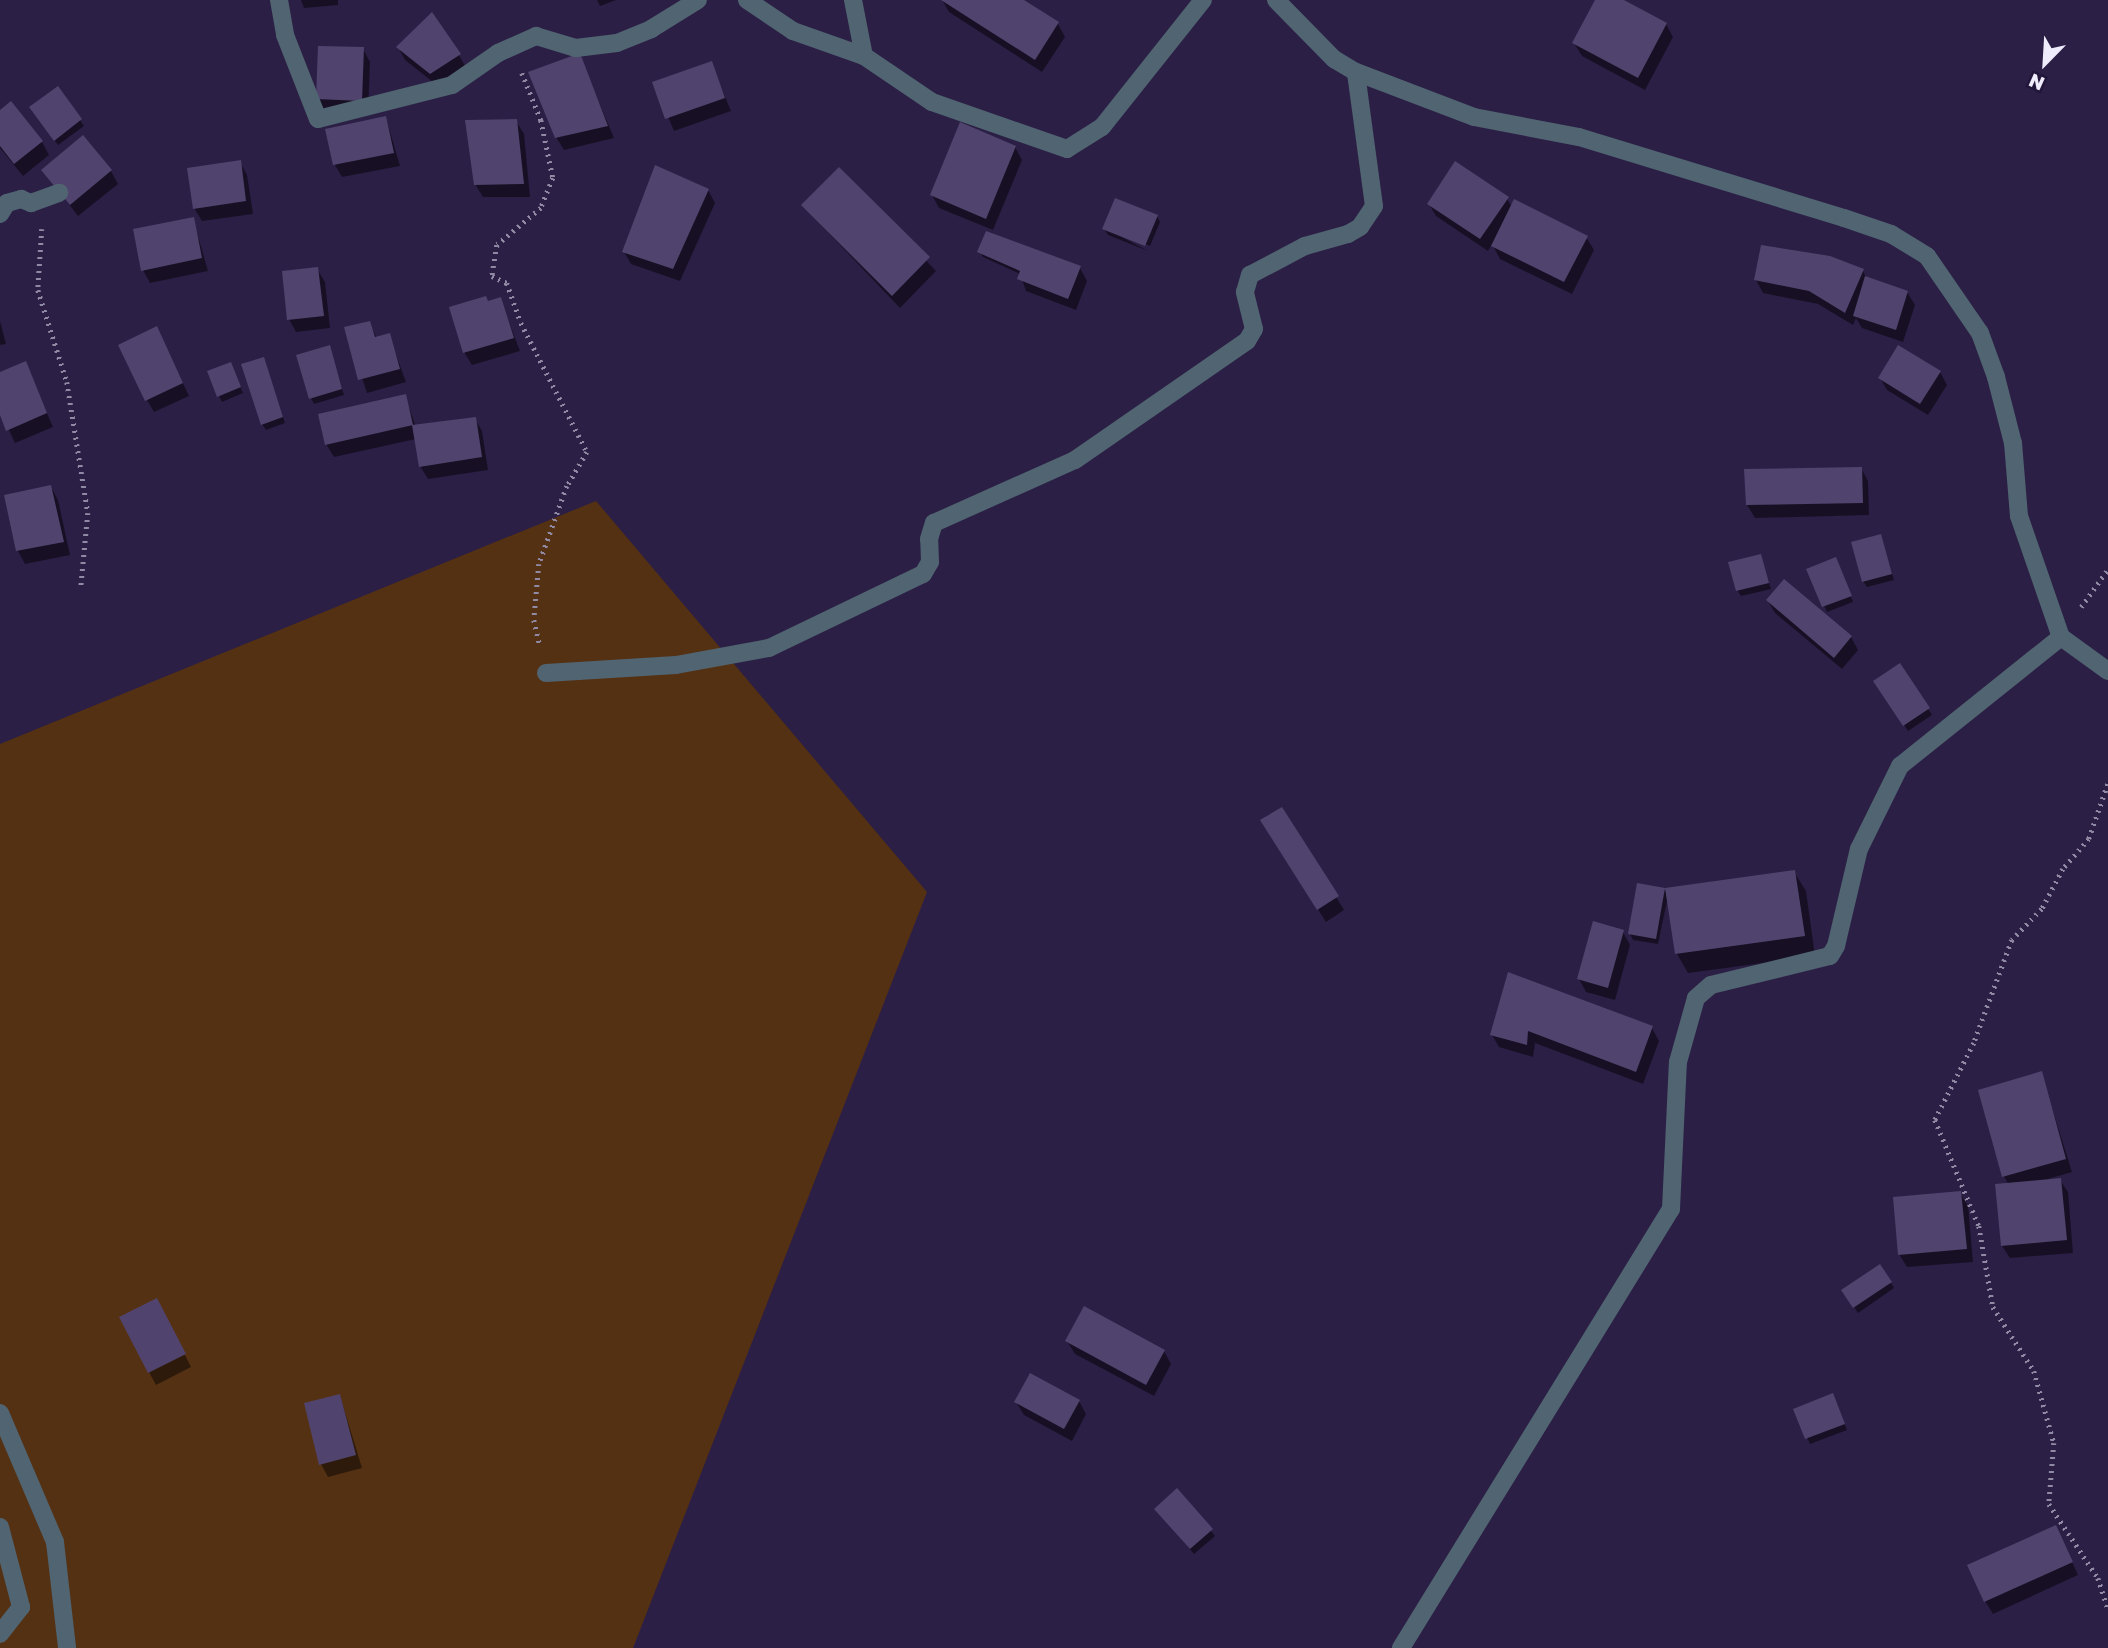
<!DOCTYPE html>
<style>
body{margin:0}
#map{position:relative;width:2108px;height:1648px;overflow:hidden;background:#2b1f45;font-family:"Golos Text",sans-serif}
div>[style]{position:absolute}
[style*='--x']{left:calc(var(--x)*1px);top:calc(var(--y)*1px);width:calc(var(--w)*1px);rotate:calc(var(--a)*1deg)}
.green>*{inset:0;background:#553114}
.shadow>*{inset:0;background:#0007}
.building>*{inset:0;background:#50446e}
.path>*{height:4.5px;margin-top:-2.25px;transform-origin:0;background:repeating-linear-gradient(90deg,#918aa4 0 2px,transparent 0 7px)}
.minor>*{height:18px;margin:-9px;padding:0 9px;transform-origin:9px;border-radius:9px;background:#506471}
span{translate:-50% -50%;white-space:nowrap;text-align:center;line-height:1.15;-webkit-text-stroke:7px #22153a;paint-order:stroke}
.north{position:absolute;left:2010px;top:28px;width:70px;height:70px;-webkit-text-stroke:5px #22153a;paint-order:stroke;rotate:204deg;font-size:19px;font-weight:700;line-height:28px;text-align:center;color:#efecfb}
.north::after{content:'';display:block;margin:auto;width:24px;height:32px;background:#efecfb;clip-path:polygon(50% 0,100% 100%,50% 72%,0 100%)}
</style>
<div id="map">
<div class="green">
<div style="clip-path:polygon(596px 501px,927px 892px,633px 1648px,0 1648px,0 744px)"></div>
</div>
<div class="shadow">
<div style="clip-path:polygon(301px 0,338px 0,338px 5px,304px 8px)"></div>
<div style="clip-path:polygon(597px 0,616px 0,600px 6px)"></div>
<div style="clip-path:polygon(942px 0,1021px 0,1058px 24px,1065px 37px,1042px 72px,949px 12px)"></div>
<div style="clip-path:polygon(1597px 0,1620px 0,1666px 24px,1673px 37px,1645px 90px,1582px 56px,1574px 43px)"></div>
<div style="clip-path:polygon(398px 47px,459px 55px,466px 68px,438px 86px,405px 60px)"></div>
<div style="clip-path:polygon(363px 49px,370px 62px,368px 113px,325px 111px,318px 99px)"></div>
<div style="clip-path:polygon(579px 55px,614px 138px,564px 150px,556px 137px)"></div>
<div style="clip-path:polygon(711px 63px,731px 111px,674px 131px,654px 83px)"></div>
<div style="clip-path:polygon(58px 88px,84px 126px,58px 145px,34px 113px)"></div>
<div style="clip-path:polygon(0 112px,42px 142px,49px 155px,23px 176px,0 148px)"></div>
<div style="clip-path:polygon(386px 118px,400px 166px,342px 177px,335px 165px)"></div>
<div style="clip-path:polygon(516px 121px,524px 134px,530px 197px,483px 197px,475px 184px)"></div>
<div style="clip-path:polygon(1015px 147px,1022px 160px,993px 230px,939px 208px,932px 195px)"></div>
<div style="clip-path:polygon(240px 162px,247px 175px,253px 214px,202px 221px,194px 208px)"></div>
<div style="clip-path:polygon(839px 169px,936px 271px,900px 308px,803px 206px)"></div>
<div style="clip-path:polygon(43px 170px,111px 171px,118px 184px,78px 216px)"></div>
<div style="clip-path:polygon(708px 190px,715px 203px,680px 281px,631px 264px,624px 252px)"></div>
<div style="clip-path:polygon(1507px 199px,1512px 207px,1586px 237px,1594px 250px,1572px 294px,1500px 259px,1492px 244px,1488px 251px,1436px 216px,1429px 204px)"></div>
<div style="clip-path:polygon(1157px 216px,1160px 222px,1150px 246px,1107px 229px,1148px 251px,1108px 235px,1104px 229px)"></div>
<div style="clip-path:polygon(193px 219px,208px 271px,150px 283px,143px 270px)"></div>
<div style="clip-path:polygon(979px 251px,1080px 268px,1087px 281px,1076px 310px,1026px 291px,1020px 274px,983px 257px)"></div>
<div style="clip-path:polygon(317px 269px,325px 282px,330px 328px,296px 332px,289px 319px)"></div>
<div style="clip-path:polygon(1863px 271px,1867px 279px,1907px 292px,1915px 305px,1903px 342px,1862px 328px,1856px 318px,1853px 325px,1818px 304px,1763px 293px,1756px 280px)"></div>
<div style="clip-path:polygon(500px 299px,520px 351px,472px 365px,464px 352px,488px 302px)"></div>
<div style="clip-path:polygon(0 321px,6px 344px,0 345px)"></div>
<div style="clip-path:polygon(369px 323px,377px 338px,389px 335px,406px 382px,367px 393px,346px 328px)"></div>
<div style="clip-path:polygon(163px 341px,189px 396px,154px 412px,147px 400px)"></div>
<div style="clip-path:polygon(329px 347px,344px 395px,314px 404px,311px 398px)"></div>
<div style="clip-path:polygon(264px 359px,285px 423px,266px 430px,262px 424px)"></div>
<div style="clip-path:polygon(25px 363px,53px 427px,15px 443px,0 411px,0 374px)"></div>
<div style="clip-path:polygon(233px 370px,243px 393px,222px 402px,219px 396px)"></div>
<div style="clip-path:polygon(1940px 372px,1947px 385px,1928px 415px,1887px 390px,1880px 378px)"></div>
<div style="clip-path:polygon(405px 396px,416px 427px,475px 419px,482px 431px,488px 470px,428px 479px,420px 466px,416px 439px,334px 457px,326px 444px)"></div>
<div style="clip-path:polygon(1861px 468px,1868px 481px,1869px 515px,1755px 518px,1747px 505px)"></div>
<div style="clip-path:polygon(51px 487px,58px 500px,70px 555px,25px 564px,18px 551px,6px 496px)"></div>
<div style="clip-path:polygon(1880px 536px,1894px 580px,1867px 587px,1863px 581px)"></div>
<div style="clip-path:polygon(1760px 556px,1771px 589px,1741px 596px,1737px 590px)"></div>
<div style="clip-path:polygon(1839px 565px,1853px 602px,1827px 612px,1808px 570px)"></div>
<div style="clip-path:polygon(1784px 581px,1851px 637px,1858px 650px,1842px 669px,1775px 613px,1768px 601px)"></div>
<div style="clip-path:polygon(1900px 666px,1932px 715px,1908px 731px,1879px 687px)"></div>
<div style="clip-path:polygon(1282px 809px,1344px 910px,1326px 922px,1270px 834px)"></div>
<div style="clip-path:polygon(1794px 872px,1806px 891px,1815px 956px,1688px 973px,1677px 954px,1668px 896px,1658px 944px,1633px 940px,1630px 934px,1639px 885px,1665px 890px)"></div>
<div style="clip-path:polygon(1623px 932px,1630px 945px,1615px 1000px,1586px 992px,1579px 979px)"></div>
<div style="clip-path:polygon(1509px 975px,1652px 1028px,1659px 1041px,1643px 1084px,1535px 1043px,1533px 1057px,1499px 1047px,1492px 1035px)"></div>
<div style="clip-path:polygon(2041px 1073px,2072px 1172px,2048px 1179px,2060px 1180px,2068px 1192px,2073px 1253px,2010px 1258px,2002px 1246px,2008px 1184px,2004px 1176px)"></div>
<div style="clip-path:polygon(1960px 1193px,1968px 1206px,1973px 1262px,1907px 1267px,1899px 1254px)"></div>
<div style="clip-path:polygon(1891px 1283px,1894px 1288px,1858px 1313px,1847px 1296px)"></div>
<div style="clip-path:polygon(164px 1313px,191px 1367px,156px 1385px,149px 1372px)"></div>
<div style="clip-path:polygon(1067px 1341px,1164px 1351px,1171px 1364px,1154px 1396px,1075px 1354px)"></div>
<div style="clip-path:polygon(340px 1396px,362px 1468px,328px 1477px,321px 1464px)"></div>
<div style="clip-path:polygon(1079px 1401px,1086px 1414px,1072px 1441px,1024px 1415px,1016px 1402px)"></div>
<div style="clip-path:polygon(1835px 1401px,1847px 1430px,1810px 1444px,1795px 1410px)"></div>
<div style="clip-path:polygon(1177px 1490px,1215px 1536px,1194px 1554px,1156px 1509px)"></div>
<div style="clip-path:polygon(2062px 1540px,2078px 1575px,1993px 1614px,1985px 1601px)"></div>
</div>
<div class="building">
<div style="clip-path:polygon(941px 0,1024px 0,1059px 22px,1035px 60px)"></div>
<div style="clip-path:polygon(1595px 0,1624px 0,1667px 23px,1638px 78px,1572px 43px)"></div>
<div style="clip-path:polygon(432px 12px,461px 54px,430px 74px,396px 47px)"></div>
<div style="clip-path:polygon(318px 46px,364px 47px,362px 101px,316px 99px)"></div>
<div style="clip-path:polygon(580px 53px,608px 126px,555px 138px,528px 72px)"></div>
<div style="clip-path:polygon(712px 61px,725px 98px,665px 119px,652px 82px)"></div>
<div style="clip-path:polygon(58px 86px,82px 119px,54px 141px,29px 107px)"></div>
<div style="clip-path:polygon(11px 101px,43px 141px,14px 164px,0 146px,0 110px)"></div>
<div style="clip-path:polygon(386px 116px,394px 153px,333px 165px,325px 129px)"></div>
<div style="clip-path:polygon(517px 119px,524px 184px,474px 185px,465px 120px)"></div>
<div style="clip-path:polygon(960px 122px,1016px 146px,986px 219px,930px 195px)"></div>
<div style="clip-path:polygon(83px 135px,112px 170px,70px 205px,41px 170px)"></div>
<div style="clip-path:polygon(241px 160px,246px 201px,193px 209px,187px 168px)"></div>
<div style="clip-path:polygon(1455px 161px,1509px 197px,1480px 239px,1427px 204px)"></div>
<div style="clip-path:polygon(655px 165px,709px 189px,673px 269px,622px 252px)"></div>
<div style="clip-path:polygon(839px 167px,930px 257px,892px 296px,801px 205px)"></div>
<div style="clip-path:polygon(1115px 198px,1158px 215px,1145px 246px,1102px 229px)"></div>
<div style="clip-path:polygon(1514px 199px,1588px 236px,1564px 282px,1491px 246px)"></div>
<div style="clip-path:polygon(194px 217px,202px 258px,141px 271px,133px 229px)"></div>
<div style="clip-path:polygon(986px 231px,1081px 266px,1068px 299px,1017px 279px,1020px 271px,977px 252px)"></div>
<div style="clip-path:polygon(1761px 245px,1830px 256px,1864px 269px,1845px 313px,1809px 291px,1754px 280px)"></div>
<div style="clip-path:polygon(318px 267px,324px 316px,287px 320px,282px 271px)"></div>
<div style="clip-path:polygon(1865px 276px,1908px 291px,1896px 330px,1853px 316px)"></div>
<div style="clip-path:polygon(486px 296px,488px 301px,501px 297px,514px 338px,463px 353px,449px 307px)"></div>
<div style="clip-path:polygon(370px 321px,375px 337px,390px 333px,400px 369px,358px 380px,344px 327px)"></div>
<div style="clip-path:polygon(157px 326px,183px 383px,145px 401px,118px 345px)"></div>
<div style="clip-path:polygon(330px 345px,342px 389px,309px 399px,296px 355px)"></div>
<div style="clip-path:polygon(1898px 345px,1941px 371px,1920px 404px,1878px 378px)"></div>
<div style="clip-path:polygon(264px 357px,283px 417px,261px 425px,241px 364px)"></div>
<div style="clip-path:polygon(26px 361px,47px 413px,6px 431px,0 415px,0 372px)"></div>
<div style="clip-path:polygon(231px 362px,241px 387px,217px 397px,207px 371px)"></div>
<div style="clip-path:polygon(406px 394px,413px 425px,325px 445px,318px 414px)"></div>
<div style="clip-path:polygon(476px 417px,482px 457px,419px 467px,412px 425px)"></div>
<div style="clip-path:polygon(1862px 467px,1863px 503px,1746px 505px,1744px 469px)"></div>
<div style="clip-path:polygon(51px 485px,64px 542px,16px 551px,4px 495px)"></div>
<div style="clip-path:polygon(1881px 534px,1892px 574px,1862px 582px,1851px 542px)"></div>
<div style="clip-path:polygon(1761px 554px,1769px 583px,1736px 591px,1728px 562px)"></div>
<div style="clip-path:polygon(1836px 557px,1852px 596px,1822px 607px,1806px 569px)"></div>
<div style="clip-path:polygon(1784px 579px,1852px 636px,1834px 658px,1766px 600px)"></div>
<div style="clip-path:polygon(1900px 663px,1930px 708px,1903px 726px,1873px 681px)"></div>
<div style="clip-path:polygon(1282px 807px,1339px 896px,1317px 910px,1260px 820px)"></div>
<div style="clip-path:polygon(1795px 870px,1805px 936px,1675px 954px,1665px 888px)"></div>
<div style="clip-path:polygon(1637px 883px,1665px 888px,1656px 939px,1628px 934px)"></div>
<div style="clip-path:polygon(1593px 921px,1624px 930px,1608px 988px,1577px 979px)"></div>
<div style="clip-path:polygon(1508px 972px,1653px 1026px,1636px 1072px,1528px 1031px,1527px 1045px,1490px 1035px)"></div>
<div style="clip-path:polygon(2042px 1071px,2066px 1159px,2002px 1177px,1978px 1090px)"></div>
<div style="clip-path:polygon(2061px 1178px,2067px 1240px,2001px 1246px,1995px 1184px)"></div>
<div style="clip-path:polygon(1961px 1191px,1967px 1249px,1898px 1255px,1893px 1197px)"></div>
<div style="clip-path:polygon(1880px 1264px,1892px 1282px,1853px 1308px,1841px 1290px)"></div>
<div style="clip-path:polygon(157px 1298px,186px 1354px,148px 1373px,119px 1317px)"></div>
<div style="clip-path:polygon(1084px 1306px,1165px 1350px,1146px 1385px,1065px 1341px)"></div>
<div style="clip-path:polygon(1030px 1373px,1080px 1400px,1064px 1429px,1014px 1402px)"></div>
<div style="clip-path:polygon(1833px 1393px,1845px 1424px,1805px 1439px,1793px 1409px)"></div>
<div style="clip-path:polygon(340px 1394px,356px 1455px,319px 1465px,304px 1403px)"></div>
<div style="clip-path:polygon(1177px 1488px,1213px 1529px,1190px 1549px,1154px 1509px)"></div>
<div style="clip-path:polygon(2056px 1525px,2073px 1562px,1984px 1602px,1967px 1565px)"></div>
</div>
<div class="path">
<div style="--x:522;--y:73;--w:51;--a:68"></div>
<div style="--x:541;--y:120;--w:59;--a:78.3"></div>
<div style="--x:553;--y:178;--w:32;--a:112"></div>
<div style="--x:541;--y:208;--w:57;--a:139.9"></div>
<div style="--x:497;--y:245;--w:31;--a:99"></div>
<div style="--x:492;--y:276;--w:17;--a:25"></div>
<div style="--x:507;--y:283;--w:42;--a:70.7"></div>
<div style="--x:521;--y:323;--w:145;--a:62.9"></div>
<div style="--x:587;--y:452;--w:39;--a:120"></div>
<div style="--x:567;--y:486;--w:83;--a:109.7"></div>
<div style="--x:539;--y:564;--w:56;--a:95.1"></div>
<div style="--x:534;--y:620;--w:26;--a:77"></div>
<div style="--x:42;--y:229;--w:61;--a:93.8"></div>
<div style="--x:38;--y:290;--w:96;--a:72.5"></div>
<div style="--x:67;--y:382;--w:133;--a:80.9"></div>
<div style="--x:88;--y:513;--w:74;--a:95.4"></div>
<div style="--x:2081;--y:607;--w:47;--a:-54.6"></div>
<div style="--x:2108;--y:784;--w:58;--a:109.1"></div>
<div style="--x:2089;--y:839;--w:40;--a:131"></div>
<div style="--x:2063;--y:869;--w:45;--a:117.7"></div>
<div style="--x:2042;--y:909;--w:43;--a:134.1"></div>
<div style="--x:2012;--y:940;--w:110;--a:110.3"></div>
<div style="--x:1974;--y:1043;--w:86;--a:116.9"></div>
<div style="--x:1935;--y:1120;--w:115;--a:67.5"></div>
<div style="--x:1979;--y:1226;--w:82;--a:80.2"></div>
<div style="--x:1993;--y:1307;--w:76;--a:57.4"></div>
<div style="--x:2034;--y:1371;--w:75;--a:74.5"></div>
<div style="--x:2054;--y:1443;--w:61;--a:94.7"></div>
<div style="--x:2049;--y:1504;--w:89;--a:56.5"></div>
<div style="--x:2098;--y:1578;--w:33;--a:72"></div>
</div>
<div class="minor">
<div style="--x:279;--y:0;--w:36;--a:80"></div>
<div style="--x:285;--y:35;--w:90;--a:68.6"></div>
<div style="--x:318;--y:119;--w:138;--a:-14.2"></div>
<div style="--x:452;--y:85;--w:56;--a:-34.8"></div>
<div style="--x:498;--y:53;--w:42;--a:-24.1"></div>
<div style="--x:536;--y:36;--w:42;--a:16.7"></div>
<div style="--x:576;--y:48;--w:41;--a:-7"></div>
<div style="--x:617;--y:43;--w:37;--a:-22"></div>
<div style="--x:651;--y:29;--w:55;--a:-31.7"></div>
<div style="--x:747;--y:0;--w:55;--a:34"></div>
<div style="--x:793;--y:31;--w:75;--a:19.4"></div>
<div style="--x:864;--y:56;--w:82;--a:34.1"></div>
<div style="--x:932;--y:102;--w:143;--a:19.2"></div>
<div style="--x:1067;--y:149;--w:41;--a:-32.2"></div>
<div style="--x:1102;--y:127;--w:162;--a:-51.5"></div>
<div style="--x:853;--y:0;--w:57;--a:78.9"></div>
<div style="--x:1276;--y:0;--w:83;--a:45.5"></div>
<div style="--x:1334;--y:59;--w:26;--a:31"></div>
<div style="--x:1356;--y:72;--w:126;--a:20.9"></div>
<div style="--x:1474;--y:117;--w:107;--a:10.8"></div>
<div style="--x:1579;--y:137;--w:277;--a:17"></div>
<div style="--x:1844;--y:218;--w:50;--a:18.8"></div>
<div style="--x:1891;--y:234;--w:42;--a:31.4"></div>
<div style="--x:1927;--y:256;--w:93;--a:55.5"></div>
<div style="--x:1980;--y:333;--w:47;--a:70"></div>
<div style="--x:1996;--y:377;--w:68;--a:75.6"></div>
<div style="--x:2013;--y:443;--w:73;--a:85.3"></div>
<div style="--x:2019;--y:516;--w:128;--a:70.9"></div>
<div style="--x:2061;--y:637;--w:58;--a:35.9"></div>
<div style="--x:0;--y:214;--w:13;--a:-58"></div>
<div style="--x:7;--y:203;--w:15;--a:-16"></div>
<div style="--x:21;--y:199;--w:11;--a:22"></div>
<div style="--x:31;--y:203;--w:30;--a:-20"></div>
<div style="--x:546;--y:673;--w:130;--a:-3.5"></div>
<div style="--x:676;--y:665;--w:95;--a:-10.4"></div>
<div style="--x:769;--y:648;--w:171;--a:-25.7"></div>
<div style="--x:923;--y:574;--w:14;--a:-60"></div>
<div style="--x:930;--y:562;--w:23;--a:-92"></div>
<div style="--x:929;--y:539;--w:17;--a:-73"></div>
<div style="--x:934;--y:523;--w:154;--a:-24.1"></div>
<div style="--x:1075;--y:460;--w:209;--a:-34.7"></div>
<div style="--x:1247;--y:341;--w:14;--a:-60"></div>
<div style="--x:1254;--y:329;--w:38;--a:-104"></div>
<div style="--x:1245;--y:292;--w:18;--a:-74"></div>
<div style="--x:1250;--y:275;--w:62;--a:-27.8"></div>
<div style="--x:1305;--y:246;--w:45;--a:-15.6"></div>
<div style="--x:1348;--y:234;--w:14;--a:-30"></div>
<div style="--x:1360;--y:227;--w:25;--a:-56"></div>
<div style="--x:1374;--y:206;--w:135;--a:-97.7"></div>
<div style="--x:0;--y:1413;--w:140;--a:66.9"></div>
<div style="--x:55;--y:1542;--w:107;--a:83.5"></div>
<div style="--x:0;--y:1527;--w:83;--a:75.3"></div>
<div style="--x:21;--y:1607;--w:34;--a:128"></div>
<div style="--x:1401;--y:1648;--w:515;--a:-58.41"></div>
<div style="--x:1671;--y:1209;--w:147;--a:-87.3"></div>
<div style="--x:1678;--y:1062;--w:66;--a:-74.3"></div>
<div style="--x:1696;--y:998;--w:20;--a:-41"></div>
<div style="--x:1711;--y:985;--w:122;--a:-13.7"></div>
<div style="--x:1830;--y:956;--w:12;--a:-59"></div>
<div style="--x:1836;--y:946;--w:100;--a:-76.7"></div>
<div style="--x:1859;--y:849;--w:93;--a:-63.7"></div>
<div style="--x:1900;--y:766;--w:206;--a:-38.7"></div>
</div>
<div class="north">N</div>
</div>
